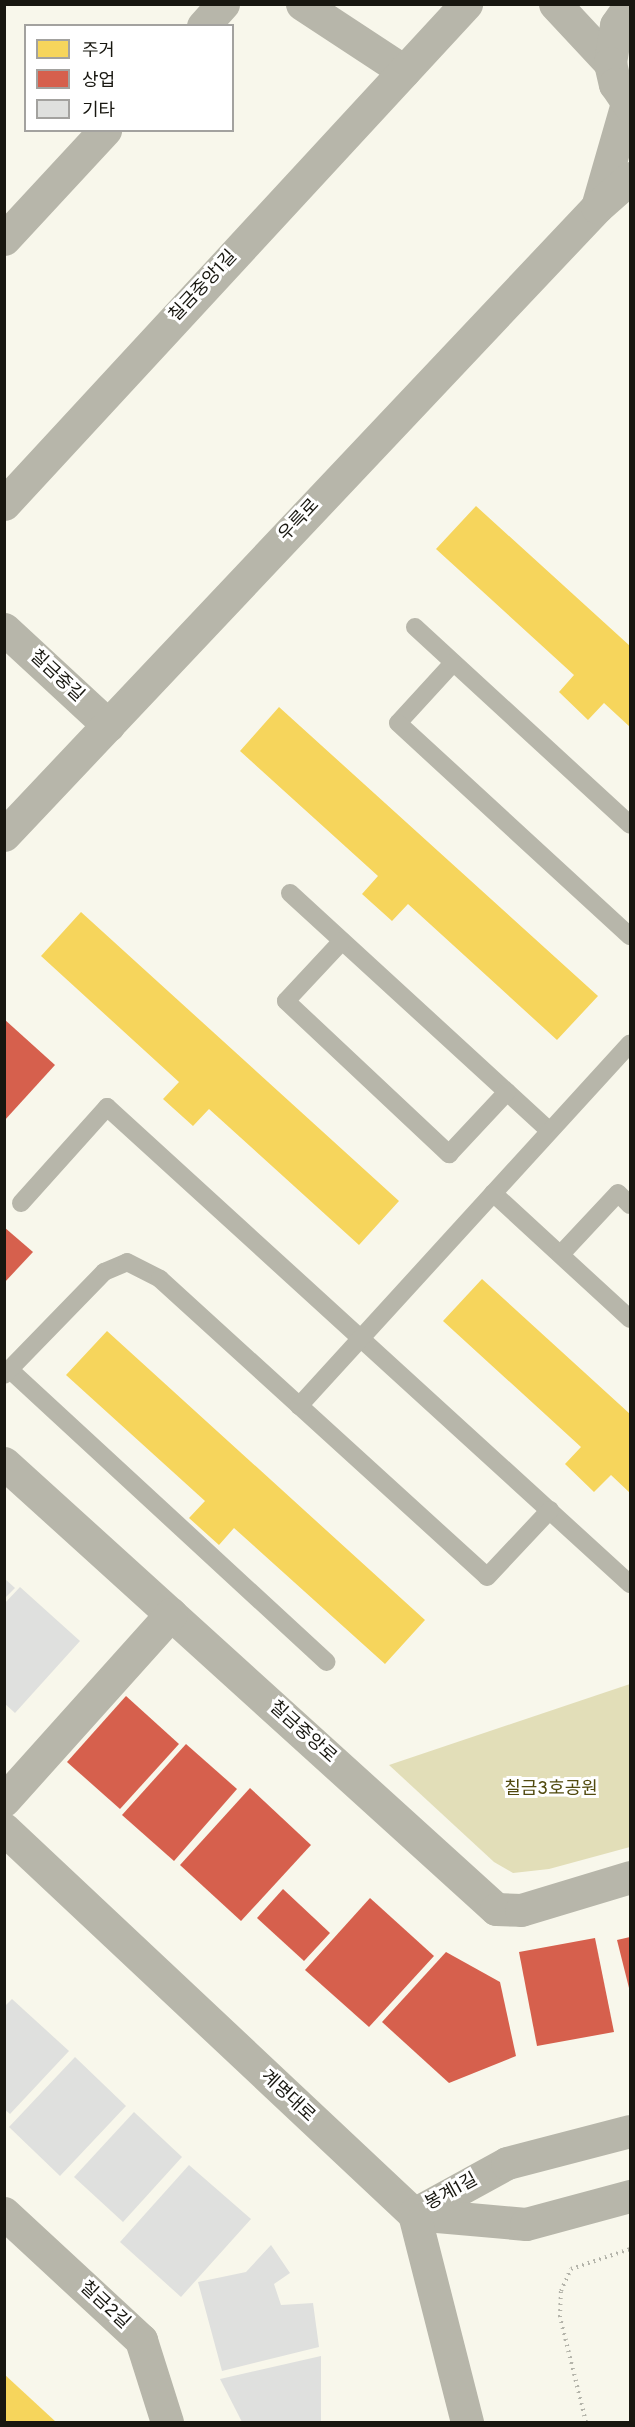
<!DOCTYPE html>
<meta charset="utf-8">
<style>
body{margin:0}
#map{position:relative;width:635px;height:2427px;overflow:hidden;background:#f8f7eb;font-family:Overpass,"Noto Sans KR",sans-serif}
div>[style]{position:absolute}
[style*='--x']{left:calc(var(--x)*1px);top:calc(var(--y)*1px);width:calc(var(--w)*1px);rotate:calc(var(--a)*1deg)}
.green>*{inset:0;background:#e2deb8}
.homes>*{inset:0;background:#f6d55c}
.shops>*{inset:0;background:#d6604d}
.building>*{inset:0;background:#dfe0de}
.path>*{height:4px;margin-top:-2px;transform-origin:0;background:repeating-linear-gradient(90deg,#b4b4aa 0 1.5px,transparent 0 6px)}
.service>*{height:18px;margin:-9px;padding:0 9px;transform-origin:9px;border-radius:9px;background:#b7b6aa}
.minor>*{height:33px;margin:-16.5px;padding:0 16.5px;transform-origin:16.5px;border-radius:16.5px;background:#b7b6aa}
.tertiary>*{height:33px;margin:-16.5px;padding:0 16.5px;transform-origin:16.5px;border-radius:16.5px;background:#b7b6aa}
span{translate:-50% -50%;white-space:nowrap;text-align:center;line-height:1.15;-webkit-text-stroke:6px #fff;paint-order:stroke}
.street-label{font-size:18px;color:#181710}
.park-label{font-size:18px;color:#514a0f}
.frame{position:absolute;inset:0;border:6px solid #181710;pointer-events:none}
.legend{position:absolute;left:24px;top:24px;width:210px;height:108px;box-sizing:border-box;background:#fff;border:2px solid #a3a29f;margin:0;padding:8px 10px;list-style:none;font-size:18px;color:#181710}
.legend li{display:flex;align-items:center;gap:12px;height:30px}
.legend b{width:30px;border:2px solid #a3a29f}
</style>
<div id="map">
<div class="green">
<div style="clip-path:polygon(630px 1684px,630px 1847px,549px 1869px,513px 1873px,494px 1862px,389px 1765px)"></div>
</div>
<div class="homes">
<div style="clip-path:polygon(476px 506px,630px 646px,630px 727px,604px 703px,588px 720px,559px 692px,574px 675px,436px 549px)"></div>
<div style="clip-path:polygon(279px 707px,598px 996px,557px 1040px,408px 904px,392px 921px,362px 894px,378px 876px,240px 751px)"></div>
<div style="clip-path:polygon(81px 912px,399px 1201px,359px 1245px,209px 1109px,193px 1126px,163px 1099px,179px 1082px,41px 956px)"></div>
<div style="clip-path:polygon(482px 1279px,630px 1414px,630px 1493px,611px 1475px,594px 1492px,565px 1464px,581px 1447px,443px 1321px)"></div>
<div style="clip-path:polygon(107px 1331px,425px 1620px,385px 1664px,234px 1528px,219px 1545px,189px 1518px,205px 1501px,66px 1375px)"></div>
<div style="clip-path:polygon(4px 2374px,56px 2422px,4px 2422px)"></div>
</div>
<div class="shops">
<div style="clip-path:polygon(4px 1019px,55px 1065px,4px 1121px)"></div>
<div style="clip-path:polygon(4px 1227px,33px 1252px,4px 1283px)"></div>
<div style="clip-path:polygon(126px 1696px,179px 1744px,120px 1809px,67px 1762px)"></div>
<div style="clip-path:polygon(186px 1744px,237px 1789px,174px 1861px,122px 1815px)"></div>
<div style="clip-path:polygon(250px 1788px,311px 1845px,241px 1921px,180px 1865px)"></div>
<div style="clip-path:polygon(283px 1889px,330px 1933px,304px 1961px,257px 1918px)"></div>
<div style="clip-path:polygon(370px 1898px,434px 1956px,369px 2027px,305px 1970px)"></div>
<div style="clip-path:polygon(630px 1937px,630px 1992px,617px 1940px)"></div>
<div style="clip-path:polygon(595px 1938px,614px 2032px,537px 2046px,519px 1952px)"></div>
<div style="clip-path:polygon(446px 1952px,500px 1982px,516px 2056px,449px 2083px,382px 2022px)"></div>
</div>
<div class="building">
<div style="clip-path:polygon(4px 1578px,15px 1588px,4px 1599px)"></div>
<div style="clip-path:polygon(20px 1587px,80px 1641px,15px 1713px,4px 1703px,4px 1604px)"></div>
<div style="clip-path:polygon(12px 1999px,69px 2051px,10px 2114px,4px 2109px,4px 2007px)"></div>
<div style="clip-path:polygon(75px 2057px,126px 2106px,60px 2176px,9px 2127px)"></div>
<div style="clip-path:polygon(134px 2112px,182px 2157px,123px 2222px,74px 2177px)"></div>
<div style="clip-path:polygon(189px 2165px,251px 2219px,181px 2297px,120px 2242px)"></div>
<div style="clip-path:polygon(271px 2245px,290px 2273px,274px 2284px,281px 2305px,313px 2303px,319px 2347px,222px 2371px,198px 2282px,246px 2272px)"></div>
<div style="clip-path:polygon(321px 2356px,321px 2422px,242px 2422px,220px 2379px)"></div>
</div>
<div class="path">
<div style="--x:586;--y:2422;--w:108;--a:-103.9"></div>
<div style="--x:560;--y:2317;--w:26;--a:-88"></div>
<div style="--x:561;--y:2291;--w:24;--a:-66"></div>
<div style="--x:571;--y:2269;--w:62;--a:-18.7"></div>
</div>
<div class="service">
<div style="--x:415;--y:627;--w:292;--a:42.6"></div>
<div style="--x:453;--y:663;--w:81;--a:132.5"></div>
<div style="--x:398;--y:723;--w:315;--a:42.6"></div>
<div style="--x:290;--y:893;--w:352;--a:42.5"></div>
<div style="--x:342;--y:941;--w:82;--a:133"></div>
<div style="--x:286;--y:1001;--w:224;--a:43.2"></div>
<div style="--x:449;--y:1154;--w:85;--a:-46.9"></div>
<div style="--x:493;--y:1193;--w:186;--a:42.6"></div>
<div style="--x:21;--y:1203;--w:129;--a:-48.1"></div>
<div style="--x:107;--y:1107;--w:708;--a:42.37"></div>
<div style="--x:561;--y:1254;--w:83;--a:-46.9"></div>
<div style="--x:618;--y:1193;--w:17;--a:45"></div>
<div style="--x:9;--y:1369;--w:432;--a:42.7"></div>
<div style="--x:4;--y:1375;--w:144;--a:-45.8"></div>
<div style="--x:104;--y:1272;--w:25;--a:-23"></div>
<div style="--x:127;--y:1262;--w:37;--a:27"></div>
<div style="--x:160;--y:1279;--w:442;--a:42.3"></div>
<div style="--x:487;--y:1577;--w:92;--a:-46.8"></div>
<div style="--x:299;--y:1406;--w:491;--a:-47.6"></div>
</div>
<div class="minor">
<div style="--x:302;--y:4;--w:122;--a:33.3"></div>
<div style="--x:203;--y:26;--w:30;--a:-48"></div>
<div style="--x:597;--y:207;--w:108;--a:-73.9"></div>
<div style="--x:4;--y:239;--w:149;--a:-47.2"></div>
<div style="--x:4;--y:504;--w:681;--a:-47.26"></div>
<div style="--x:4;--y:629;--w:142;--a:42.7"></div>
<div style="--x:4;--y:835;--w:864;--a:-46.64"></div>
<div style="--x:597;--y:207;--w:44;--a:-41.3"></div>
<div style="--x:4;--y:1463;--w:664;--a:42.19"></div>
<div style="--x:496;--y:1909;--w:25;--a:2"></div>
<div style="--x:521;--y:1910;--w:114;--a:-16.8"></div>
<div style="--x:4;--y:1800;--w:250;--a:-48.1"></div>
<div style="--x:4;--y:2213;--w:187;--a:42.8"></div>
<div style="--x:141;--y:2340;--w:86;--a:72.4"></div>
<div style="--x:414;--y:2214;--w:106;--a:-28.7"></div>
<div style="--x:507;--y:2163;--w:127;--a:-14.6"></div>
<div style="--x:414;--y:2214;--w:112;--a:5.1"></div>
<div style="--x:526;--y:2224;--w:108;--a:-15.1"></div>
</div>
<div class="tertiary">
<div style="--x:555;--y:4;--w:81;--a:47"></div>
<div style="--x:630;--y:5;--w:24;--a:125"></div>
<div style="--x:616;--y:25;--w:38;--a:99"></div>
<div style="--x:610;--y:63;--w:22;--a:77"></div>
<div style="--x:615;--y:84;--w:27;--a:56"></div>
<div style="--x:4;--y:1829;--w:562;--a:43.2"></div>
<div style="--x:414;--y:2214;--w:215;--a:75.7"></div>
</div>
<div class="street-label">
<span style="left:204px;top:287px;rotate:-47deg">칠금중앙1길</span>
<span style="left:300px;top:521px;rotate:-47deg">우륵로</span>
<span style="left:56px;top:677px;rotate:43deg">칠금중길</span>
<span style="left:302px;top:1733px;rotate:42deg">칠금중앙로</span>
<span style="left:287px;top:2097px;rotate:43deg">계명대로</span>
<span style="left:452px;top:2193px;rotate:-29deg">봉계1길</span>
<span style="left:104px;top:2306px;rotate:43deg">칠금2길</span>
</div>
<div class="park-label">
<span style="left:551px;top:1790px">칠금3호공원</span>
</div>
<div class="frame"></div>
<ul class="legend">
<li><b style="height:16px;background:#f6d55c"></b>주거</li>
<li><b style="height:16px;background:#d6604d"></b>상업</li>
<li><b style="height:16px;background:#dfe0de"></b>기타</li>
</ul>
</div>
